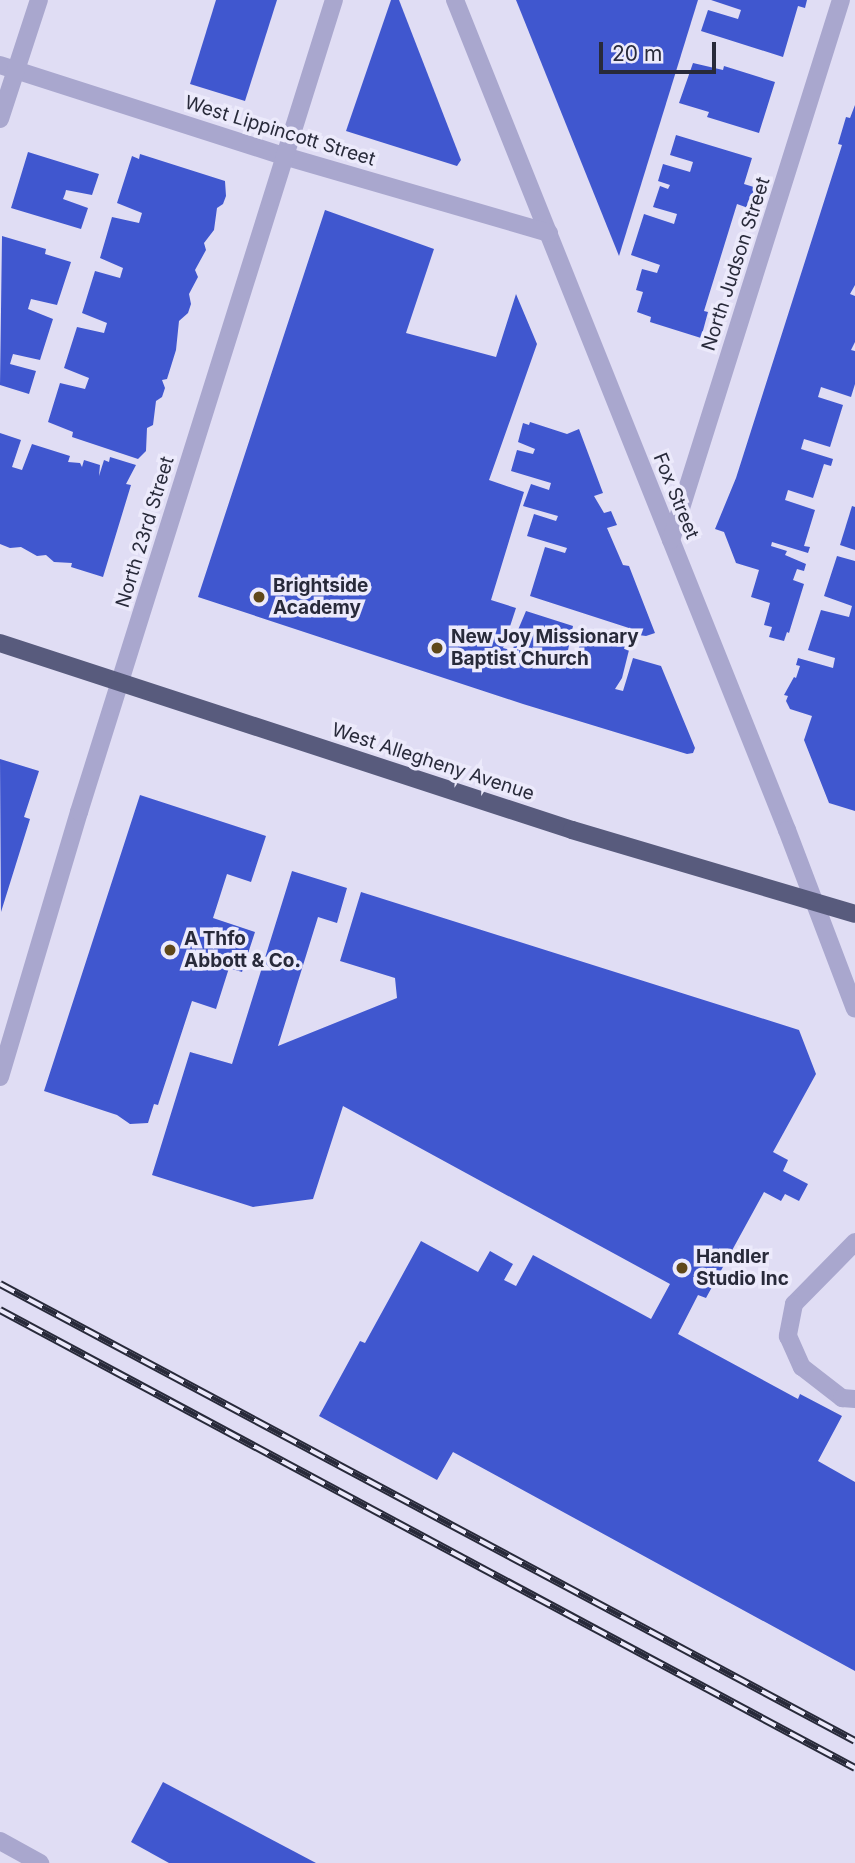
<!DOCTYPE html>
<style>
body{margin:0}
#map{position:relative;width:855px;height:1863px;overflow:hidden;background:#e0ddf4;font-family:Inter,sans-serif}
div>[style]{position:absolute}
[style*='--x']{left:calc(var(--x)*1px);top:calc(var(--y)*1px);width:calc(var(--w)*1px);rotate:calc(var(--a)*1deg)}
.building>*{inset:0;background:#4057cf}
.minor>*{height:18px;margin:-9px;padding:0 9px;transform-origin:9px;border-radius:9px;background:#a9a7ce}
.major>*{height:18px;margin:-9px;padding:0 9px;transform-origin:9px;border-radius:9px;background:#585b7d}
.rail>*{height:8px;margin-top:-4px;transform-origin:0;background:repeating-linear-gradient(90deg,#eceafb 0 16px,#282a3a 0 32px);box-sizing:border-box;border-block:2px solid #282a3a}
.dots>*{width:19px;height:19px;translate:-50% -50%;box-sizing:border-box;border:4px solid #eceafb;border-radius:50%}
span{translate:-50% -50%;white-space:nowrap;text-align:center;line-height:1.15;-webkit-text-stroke:7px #eceafb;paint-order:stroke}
.street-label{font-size:19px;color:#282a3a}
.poi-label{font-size:19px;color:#282a3a;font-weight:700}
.left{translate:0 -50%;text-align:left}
.scale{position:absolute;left:599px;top:42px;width:117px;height:32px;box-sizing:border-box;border:4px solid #282a3a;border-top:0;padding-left:9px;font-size:21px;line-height:24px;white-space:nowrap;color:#282a3a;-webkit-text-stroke:5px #eceafb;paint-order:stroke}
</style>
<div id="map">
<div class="building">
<div style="clip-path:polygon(216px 0,277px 0,245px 101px,190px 84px)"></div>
<div style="clip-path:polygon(391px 0,399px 0,461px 160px,457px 166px,346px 131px)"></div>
<div style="clip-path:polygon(516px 0,698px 0,619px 256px)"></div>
<div style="clip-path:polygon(711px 0,807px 0,805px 8px,798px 6px,783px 57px,701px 31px,708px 10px,738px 19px,741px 10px)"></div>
<div style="clip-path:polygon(693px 63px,723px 70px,724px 66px,775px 82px,759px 133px,707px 117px,709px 112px,679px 103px)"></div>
<div style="clip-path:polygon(855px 105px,855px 285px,850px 294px,855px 296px,855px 342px,851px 350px,855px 351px,855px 384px,851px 397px,821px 387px,818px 397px,843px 405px,830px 447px,804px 439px,801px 449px,833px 459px,831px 466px,824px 464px,813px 498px,788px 490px,785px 500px,815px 510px,804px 546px,810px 547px,808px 553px,772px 542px,771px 546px,787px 551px,785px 555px,806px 564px,804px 571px,797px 569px,793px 580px,804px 584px,789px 633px,787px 632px,784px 641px,769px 637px,772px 627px,764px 625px,770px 603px,751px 597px,759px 570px,736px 563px,724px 532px,715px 529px,736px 478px,842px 145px,838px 144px,846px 117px,850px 118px)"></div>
<div style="clip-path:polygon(676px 135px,752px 158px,744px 184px,757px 188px,751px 209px,737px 204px,704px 311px,708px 312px,701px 338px,650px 322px,651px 317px,637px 312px,643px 292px,636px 290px,642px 269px,657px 273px,660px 265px,631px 255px,644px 214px,674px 224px,677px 214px,653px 207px,660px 186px,668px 189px,670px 185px,658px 181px,663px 164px,690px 172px,693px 162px,670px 155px)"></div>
<div style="clip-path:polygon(28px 152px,99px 174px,92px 195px,66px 190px,65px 194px,63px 199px,88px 208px,81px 229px,11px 208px)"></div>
<div style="clip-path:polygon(140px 154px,225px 181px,226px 196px,223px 204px,217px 208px,214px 230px,204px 243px,206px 250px,195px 270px,198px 277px,189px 294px,191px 304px,188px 313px,179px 321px,176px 350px,167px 379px,162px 380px,165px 388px,162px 397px,156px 401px,153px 425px,147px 428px,146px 451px,138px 459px,72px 437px,73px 432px,48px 422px,60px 383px,85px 389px,89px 378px,64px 368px,77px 327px,104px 333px,107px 323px,82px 313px,95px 271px,120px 278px,123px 268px,100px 258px,112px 217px,139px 223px,142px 213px,117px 203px,132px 156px,139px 159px)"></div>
<div style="clip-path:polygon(325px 210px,434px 249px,406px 333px,496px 357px,516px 294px,537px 344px,489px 480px,524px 492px,491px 600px,516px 608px,503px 648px,513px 651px,515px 637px,526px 611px,573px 626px,566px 660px,562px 666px,568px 668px,572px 669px,585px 629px,630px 646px,622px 678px,615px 689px,623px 691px,633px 658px,661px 666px,695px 748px,693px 753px,687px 754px,523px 704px,198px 597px)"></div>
<div style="clip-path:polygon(2px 236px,46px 249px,45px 254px,71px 262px,57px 305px,31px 299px,28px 309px,53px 319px,40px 360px,13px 354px,10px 364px,36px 371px,29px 394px,0 385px)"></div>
<div style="clip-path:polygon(530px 422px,567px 434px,579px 429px,603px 493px,594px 496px,604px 513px,611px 511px,617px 525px,607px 528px,623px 565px,629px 566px,655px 633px,646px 636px,631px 634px,632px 629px,530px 596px,545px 547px,565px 553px,567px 548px,527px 536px,534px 514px,556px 521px,558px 516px,523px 506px,531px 484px,549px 490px,551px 483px,511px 471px,517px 450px,533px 454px,535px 449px,518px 442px,523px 423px,529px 425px)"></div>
<div style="clip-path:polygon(0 433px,21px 440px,12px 467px,22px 470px,32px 444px,70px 456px,68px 462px,80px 463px,82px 467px,84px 460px,100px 465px,99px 476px,104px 460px,109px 462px,110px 457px,136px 465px,126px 484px,131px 485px,103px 577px,71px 567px,72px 563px,54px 562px,46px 555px,37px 556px,21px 547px,10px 548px,0 544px)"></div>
<div style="clip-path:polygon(852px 506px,855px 507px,855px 550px,840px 545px)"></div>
<div style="clip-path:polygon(837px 556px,855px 561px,855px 811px,829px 803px,804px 740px,812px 716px,790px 709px,786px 701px,788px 696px,784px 695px,794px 677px,796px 678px,800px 666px,796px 665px,798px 658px,833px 668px,835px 658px,808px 650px,821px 610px,849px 617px,852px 606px,824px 596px)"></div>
<div style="clip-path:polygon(0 759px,39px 771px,24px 817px,30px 819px,1px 912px)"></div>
<div style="clip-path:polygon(140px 795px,266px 836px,251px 882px,227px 874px,213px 918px,255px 932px,242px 972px,229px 968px,216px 1009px,192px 1001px,158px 1105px,154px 1104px,148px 1123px,130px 1124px,117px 1115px,44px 1091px)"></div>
<div style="clip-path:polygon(292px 871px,347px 888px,337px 923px,318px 917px,278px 1046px,397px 998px,395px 978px,340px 961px,361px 892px,799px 1030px,816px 1074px,773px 1152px,788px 1160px,783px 1171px,808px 1184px,799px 1201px,785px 1194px,781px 1201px,764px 1192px,706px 1298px,698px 1295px,678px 1334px,798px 1399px,800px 1394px,842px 1416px,818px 1461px,855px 1482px,855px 1671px,453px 1452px,437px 1480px,319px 1416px,360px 1341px,365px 1343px,421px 1241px,478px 1272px,490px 1251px,513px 1264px,504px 1280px,516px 1286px,533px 1255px,651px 1319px,670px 1284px,343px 1106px,313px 1199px,253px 1207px,152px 1175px,190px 1052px,232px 1064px)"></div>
<div style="clip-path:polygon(163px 1782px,316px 1863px,169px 1863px,131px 1842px)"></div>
</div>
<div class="minor">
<div style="--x:455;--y:0;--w:894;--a:68.2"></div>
<div style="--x:787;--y:830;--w:191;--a:69.2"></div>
<div style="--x:0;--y:65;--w:298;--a:17.8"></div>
<div style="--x:284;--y:156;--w:276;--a:16.2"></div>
<div style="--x:0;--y:119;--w:125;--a:-71.9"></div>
<div style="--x:671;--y:540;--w:566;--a:-72.53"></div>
<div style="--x:0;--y:1077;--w:277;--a:-73.4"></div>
<div style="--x:79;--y:812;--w:851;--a:-72.57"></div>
<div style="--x:855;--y:1242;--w:87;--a:134.5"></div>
<div style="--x:794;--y:1304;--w:33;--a:101"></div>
<div style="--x:788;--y:1336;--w:34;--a:66"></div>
<div style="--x:802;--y:1367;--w:51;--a:37.8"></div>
<div style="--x:842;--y:1398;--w:13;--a:4"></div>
<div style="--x:0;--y:1841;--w:46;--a:28.8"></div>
</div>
<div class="major">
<div style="--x:0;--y:643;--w:602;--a:18.1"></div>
<div style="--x:572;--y:830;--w:295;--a:16.5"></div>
</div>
<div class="rail">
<div style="--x:0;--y:1284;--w:969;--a:28.12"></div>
<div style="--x:0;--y:1310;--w:970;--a:28.18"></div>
</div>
<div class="dots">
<div style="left:259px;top:597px;background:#5f481a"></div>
<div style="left:437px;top:648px;background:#5f481a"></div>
<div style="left:170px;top:950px;background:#5f481a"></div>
<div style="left:682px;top:1268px;background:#5f481a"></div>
</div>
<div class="street-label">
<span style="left:280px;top:131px;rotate:17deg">West Lippincott Street</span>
<span style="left:736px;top:264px;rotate:-72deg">North Judson Street</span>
<span style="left:676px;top:496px;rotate:68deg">Fox Street</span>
<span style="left:145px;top:532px;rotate:-73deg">North 23rd Street</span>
<span style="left:433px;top:762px;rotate:18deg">West Allegheny Avenue</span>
</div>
<div class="poi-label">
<span class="left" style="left:273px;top:597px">Brightside<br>Academy</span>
<span class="left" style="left:451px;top:648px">New Joy Missionary<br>Baptist Church</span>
<span class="left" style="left:184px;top:950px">A Thfo<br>Abbott &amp; Co.</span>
<span class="left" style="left:696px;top:1268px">Handler<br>Studio Inc</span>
</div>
<div class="scale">20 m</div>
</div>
